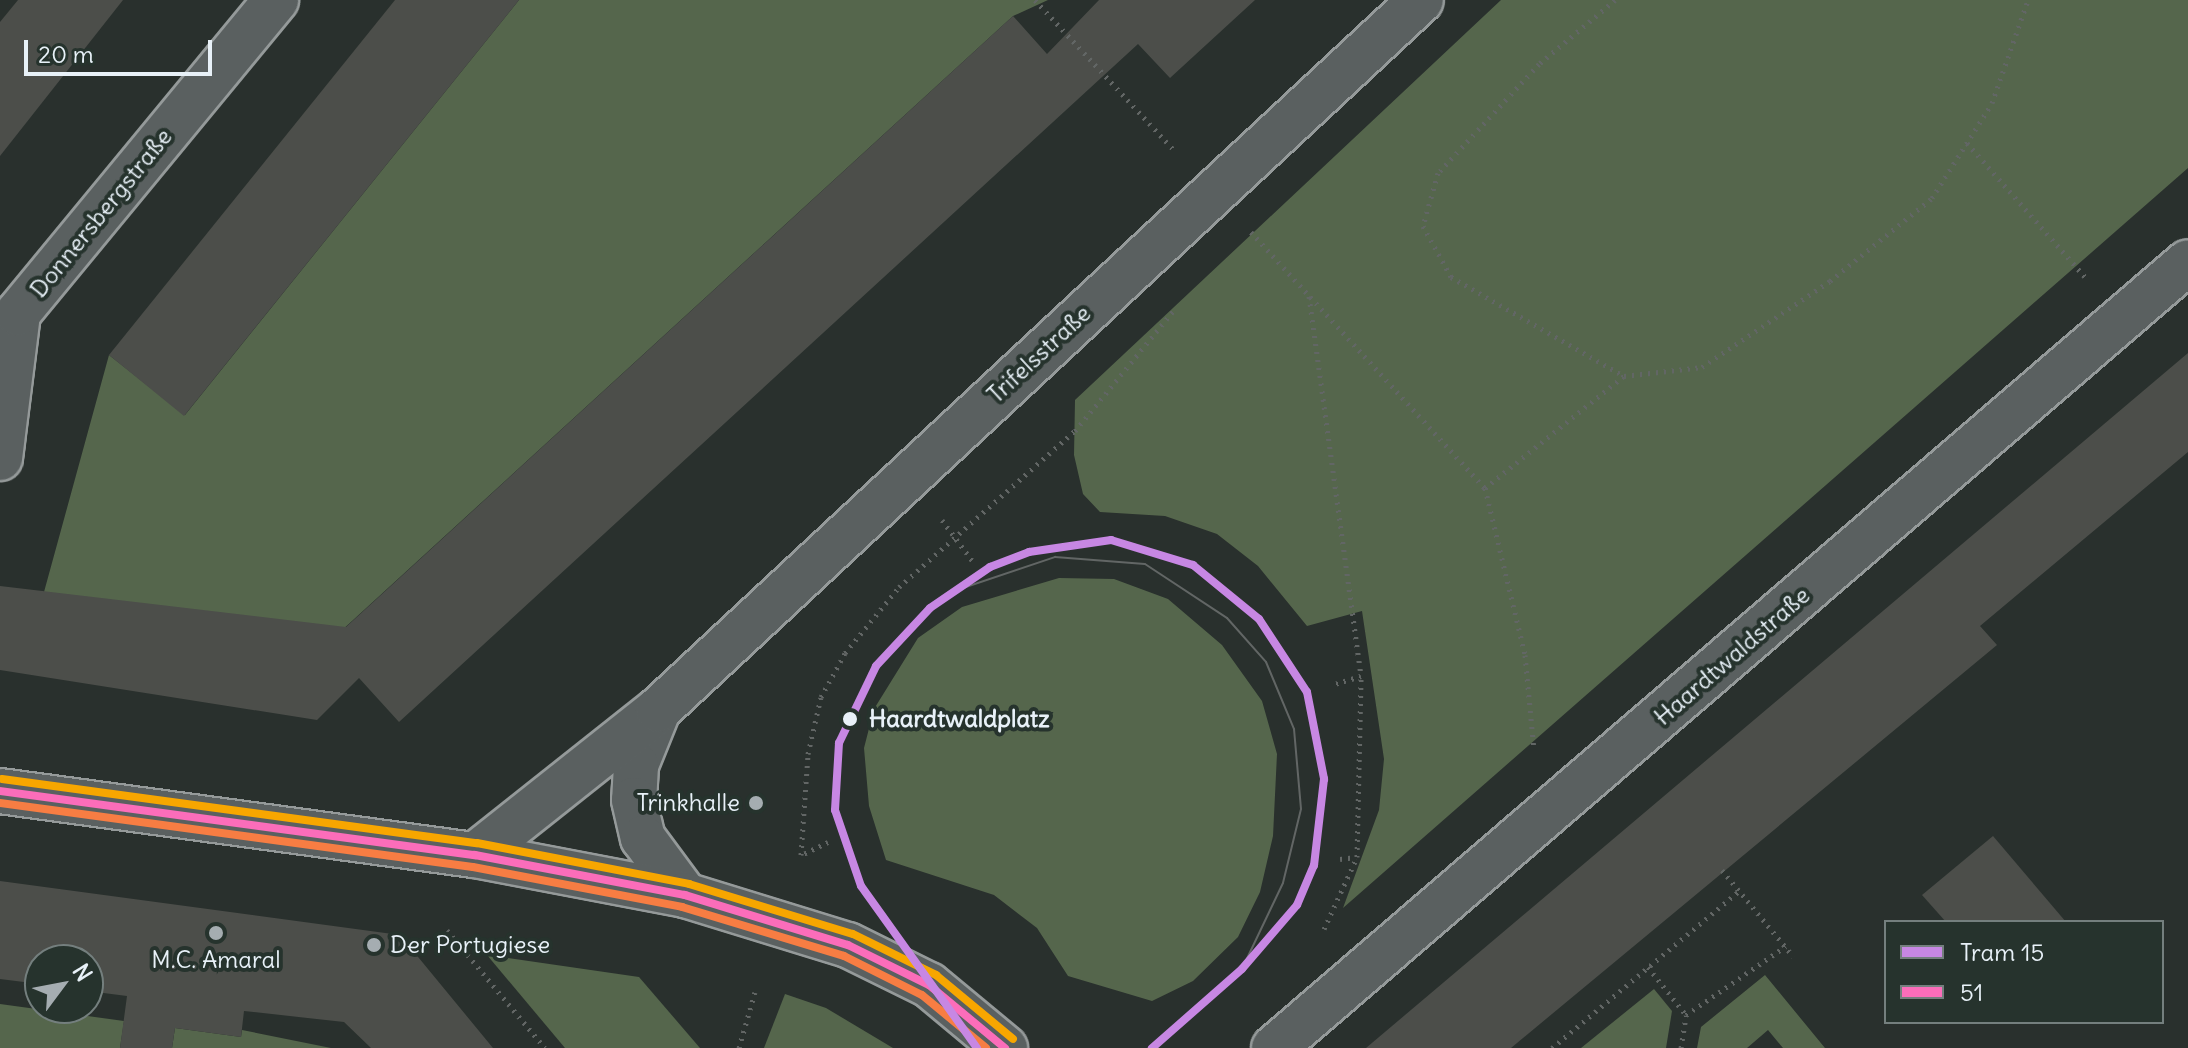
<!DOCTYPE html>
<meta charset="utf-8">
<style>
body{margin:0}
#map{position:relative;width:2188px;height:1048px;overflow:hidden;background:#29302d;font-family:Delius,sans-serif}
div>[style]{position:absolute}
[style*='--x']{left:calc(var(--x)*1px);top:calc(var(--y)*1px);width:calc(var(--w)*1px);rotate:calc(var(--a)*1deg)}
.green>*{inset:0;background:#55664c}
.building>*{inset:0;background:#4c4e4a}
.path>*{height:5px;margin-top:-2.5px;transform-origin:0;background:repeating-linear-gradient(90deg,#626665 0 2px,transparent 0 8px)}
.roads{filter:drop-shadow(2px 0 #959a9a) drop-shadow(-2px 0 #959a9a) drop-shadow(0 2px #959a9a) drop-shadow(0 -2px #959a9a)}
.minor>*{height:44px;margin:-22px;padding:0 22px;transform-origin:22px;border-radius:22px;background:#5a6060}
.tram>*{height:2px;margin:-1px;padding:0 1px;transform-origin:1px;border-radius:1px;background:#626665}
.bus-1>*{height:8px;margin:-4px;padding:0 4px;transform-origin:4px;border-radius:4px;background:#fb6dba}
.bus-2>*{height:8px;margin:-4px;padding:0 4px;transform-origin:4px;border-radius:4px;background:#f77d43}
.bus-3>*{height:8px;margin:-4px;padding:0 4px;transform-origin:4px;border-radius:4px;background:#f7a600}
.tram-1>*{height:8px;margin:-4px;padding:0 4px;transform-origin:4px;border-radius:4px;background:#c787e3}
.dots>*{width:22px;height:22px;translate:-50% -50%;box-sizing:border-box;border:4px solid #26332d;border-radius:50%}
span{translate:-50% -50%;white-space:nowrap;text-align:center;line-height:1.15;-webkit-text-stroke:8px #26332d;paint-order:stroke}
.street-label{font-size:24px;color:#e8f1f8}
.stop-label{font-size:24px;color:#e8f1f8;font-weight:700}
.left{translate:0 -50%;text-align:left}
.poi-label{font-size:24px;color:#e8f1f8}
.right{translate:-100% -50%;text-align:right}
.legend{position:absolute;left:1884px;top:920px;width:280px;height:104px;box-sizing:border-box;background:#26332d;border:2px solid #747f7e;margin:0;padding:10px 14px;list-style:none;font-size:24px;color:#e8f1f8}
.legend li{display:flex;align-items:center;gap:16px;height:40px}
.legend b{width:40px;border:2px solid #747f7e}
.north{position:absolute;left:24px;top:944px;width:80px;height:80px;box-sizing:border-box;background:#26332d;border:2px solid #747f7e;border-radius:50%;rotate:58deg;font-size:22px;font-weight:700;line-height:32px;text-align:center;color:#e8f1f8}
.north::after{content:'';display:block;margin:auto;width:28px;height:36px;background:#a5adb1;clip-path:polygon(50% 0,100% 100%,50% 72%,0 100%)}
.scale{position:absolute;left:24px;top:40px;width:188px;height:36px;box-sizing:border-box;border:4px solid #e8f1f8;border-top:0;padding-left:10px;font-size:24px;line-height:28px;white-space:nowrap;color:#e8f1f8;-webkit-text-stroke:6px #26332d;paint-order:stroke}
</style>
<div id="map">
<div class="green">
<div style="clip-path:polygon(519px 0,1048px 0,1013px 16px,328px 643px,44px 592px,109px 355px,185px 415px)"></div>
<div style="clip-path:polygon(1501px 0,2188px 0,2188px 168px,1343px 908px,1379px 810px,1384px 759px,1362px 611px,1307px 626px,1258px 566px,1217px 534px,1165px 516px,1100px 512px,1083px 494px,1074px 455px,1075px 400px)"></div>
<div style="clip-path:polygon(1059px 578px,1114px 579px,1168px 599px,1222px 645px,1262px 701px,1277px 754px,1273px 836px,1260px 892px,1238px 937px,1193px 981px,1152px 1001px,1068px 976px,1037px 928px,994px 895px,886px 860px,869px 806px,864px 748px,874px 709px,918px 638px,962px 607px)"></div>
<div style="clip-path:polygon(487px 955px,639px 977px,700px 1048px,565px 1048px)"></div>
<div style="clip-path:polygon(1765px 975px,1825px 1048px,1783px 1048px,1768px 1030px,1747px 1048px,1697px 1048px,1701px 1027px)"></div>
<div style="clip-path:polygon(1654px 989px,1672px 1011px,1666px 1048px,1581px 1048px)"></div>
<div style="clip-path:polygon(785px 994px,826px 1008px,893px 1048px,764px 1048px)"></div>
<div style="clip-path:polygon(0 1004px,124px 1021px,120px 1048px,0 1048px)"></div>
<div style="clip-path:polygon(175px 1028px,241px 1037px,242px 1030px,331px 1048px,172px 1048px)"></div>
</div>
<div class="building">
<div style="clip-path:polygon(18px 0,123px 0,0 156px,0 22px)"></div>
<div style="clip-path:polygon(395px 0,519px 0,184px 416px,109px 355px)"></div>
<div style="clip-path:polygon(1099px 0,1255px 0,1170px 78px,1138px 44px,399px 722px,359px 678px,317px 720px,0 670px,0 586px,346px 627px,1013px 16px,1047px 54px)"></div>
<div style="clip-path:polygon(2188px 353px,2188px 452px,1980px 626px,1997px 645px,1511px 1048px,1366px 1048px)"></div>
<div style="clip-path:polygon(1993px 836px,2066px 922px,1946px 922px,1922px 895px)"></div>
<div style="clip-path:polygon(0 881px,400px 935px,493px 1048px,371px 1048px,344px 1022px,244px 1011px,241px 1037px,175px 1028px,172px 1048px,120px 1048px,127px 996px,88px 991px,88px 960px,40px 960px,40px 984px,0 979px)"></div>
</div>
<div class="path">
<div style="--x:1035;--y:0;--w:207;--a:47.2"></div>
<div style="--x:1615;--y:0;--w:99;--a:139.9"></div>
<div style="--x:1539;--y:64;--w:149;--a:132.8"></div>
<div style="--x:1438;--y:173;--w:55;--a:105.8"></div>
<div style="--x:1423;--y:226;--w:58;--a:61.2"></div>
<div style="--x:1451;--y:277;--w:199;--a:29.8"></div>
<div style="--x:1967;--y:143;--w:180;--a:48.6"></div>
<div style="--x:1251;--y:232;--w:347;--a:47.6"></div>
<div style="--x:1485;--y:488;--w:172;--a:76.5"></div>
<div style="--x:1525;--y:655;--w:95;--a:84.6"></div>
<div style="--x:1309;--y:296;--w:384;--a:82.2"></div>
<div style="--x:1361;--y:676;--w:27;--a:163"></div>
<div style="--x:1485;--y:488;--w:179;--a:-38.9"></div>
<div style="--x:1624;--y:376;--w:79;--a:-6.6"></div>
<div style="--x:1702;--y:367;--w:154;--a:-33.9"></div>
<div style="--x:1830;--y:281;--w:132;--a:-39.1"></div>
<div style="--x:1932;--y:198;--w:112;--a:-57.7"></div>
<div style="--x:1992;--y:103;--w:109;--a:-70.7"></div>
<div style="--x:942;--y:520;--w:54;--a:53.3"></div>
<div style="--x:828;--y:842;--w:30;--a:154"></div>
<div style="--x:801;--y:855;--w:101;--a:-86"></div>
<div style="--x:808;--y:754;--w:58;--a:-77.2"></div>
<div style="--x:821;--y:697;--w:50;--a:-61.4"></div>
<div style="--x:845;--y:653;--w:85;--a:-50.7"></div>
<div style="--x:899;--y:587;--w:235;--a:-41.6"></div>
<div style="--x:1075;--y:431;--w:158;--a:-50.7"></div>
<div style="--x:1340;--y:859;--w:16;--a:-7"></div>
<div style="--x:1722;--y:870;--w:112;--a:50.5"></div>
<div style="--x:1324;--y:929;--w:79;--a:-65.4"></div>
<div style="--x:1357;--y:857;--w:181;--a:-88.7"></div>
<div style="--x:447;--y:930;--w:153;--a:50.3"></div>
<div style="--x:1648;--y:967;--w:61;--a:51.6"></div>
<div style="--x:739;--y:1048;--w:58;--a:-74.1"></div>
<div style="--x:1552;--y:1048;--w:246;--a:-40"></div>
<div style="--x:1681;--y:1048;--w:33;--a:-81"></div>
<div style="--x:1686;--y:1015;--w:121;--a:-34.6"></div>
</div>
<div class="roads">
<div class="minor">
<div style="--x:0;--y:458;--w:146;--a:-82.9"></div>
<div style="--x:18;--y:313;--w:406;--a:-50.5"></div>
<div style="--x:657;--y:713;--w:56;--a:112"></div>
<div style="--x:636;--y:765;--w:35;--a:93"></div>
<div style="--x:634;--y:800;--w:39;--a:77"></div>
<div style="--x:643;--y:838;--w:71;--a:53.6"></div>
<div style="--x:0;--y:791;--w:479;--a:7.7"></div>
<div style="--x:475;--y:855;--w:214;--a:10.8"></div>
<div style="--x:685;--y:895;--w:170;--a:17.1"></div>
<div style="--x:848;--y:945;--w:90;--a:26.3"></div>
<div style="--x:929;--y:985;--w:99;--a:39.7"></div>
<div style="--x:475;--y:855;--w:233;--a:-38.4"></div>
<div style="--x:658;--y:710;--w:1042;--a:-42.94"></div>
<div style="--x:1274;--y:1048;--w:1205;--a:-40.69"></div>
</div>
</div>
<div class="tram">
<div style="--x:954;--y:591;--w:107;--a:-18.6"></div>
<div style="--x:1055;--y:557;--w:90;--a:4.4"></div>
<div style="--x:1145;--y:564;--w:98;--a:33.4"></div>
<div style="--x:1227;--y:618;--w:59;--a:48.4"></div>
<div style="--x:1266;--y:662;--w:73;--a:67.3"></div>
<div style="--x:1294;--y:729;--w:80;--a:85"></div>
<div style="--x:1301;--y:809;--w:76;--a:103.7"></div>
<div style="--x:1283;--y:883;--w:95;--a:115.5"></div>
</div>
<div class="bus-1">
<div style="--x:0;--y:791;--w:479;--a:7.7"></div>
<div style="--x:475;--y:855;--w:214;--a:10.8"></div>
<div style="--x:685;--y:895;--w:170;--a:17.1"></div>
<div style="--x:848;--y:945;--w:90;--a:26.3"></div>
<div style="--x:929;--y:985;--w:99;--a:39.7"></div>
</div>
<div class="bus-2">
<div style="--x:0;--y:803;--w:477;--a:7.7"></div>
<div style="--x:473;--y:867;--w:213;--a:10.8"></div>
<div style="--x:682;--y:907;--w:169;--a:16.8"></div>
<div style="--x:844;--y:956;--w:87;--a:26.6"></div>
<div style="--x:922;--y:995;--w:83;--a:39.6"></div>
</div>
<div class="bus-3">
<div style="--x:2;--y:779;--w:479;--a:7.7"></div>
<div style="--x:477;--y:843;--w:216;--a:10.9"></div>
<div style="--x:689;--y:884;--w:171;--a:17"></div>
<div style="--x:853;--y:934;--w:93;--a:26.3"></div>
<div style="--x:936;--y:975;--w:100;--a:39.7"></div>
</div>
<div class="tram-1">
<div style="--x:977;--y:1048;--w:199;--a:-125.6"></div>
<div style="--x:861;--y:886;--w:80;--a:-108.9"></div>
<div style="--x:835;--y:810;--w:67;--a:-86.6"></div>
<div style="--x:839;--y:743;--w:85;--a:-64.3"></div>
<div style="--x:876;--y:666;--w:79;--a:-47"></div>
<div style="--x:930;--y:608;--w:73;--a:-34.3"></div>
<div style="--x:990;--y:567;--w:42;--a:-21"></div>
<div style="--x:1029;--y:552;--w:83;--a:-8.3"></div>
<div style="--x:1111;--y:540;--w:86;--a:17"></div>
<div style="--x:1193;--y:565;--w:85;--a:39.3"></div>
<div style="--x:1259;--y:619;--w:87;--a:56.7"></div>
<div style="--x:1307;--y:692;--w:89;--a:78.9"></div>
<div style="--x:1324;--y:779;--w:87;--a:96.6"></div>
<div style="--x:1314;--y:865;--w:43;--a:113"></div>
<div style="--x:1297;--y:905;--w:84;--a:130.7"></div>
<div style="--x:1242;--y:969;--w:120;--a:138.7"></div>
</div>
<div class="dots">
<div style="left:850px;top:719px;background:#e8f1f8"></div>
<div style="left:756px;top:803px;background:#a5adb1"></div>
<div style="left:216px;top:933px;background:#a5adb1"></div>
<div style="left:374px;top:945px;background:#a5adb1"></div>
</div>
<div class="street-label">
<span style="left:101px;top:213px;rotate:-51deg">Donnersbergstraße</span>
<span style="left:1039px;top:354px;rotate:-43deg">Trifelsstraße</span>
<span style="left:1732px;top:656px;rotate:-41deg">Haardtwaldstraße</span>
</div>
<div class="stop-label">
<span class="left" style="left:869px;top:719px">Haardtwaldplatz</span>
</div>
<div class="poi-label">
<span class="right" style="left:740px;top:803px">Trinkhalle</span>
<span class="left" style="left:390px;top:945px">Der Portugiese</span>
<span style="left:216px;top:960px">M.C. Amaral</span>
</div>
<ul class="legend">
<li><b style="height:10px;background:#c787e3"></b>Tram 15</li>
<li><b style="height:10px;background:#fb6dba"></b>51</li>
</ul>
<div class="north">N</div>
<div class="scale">20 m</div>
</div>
